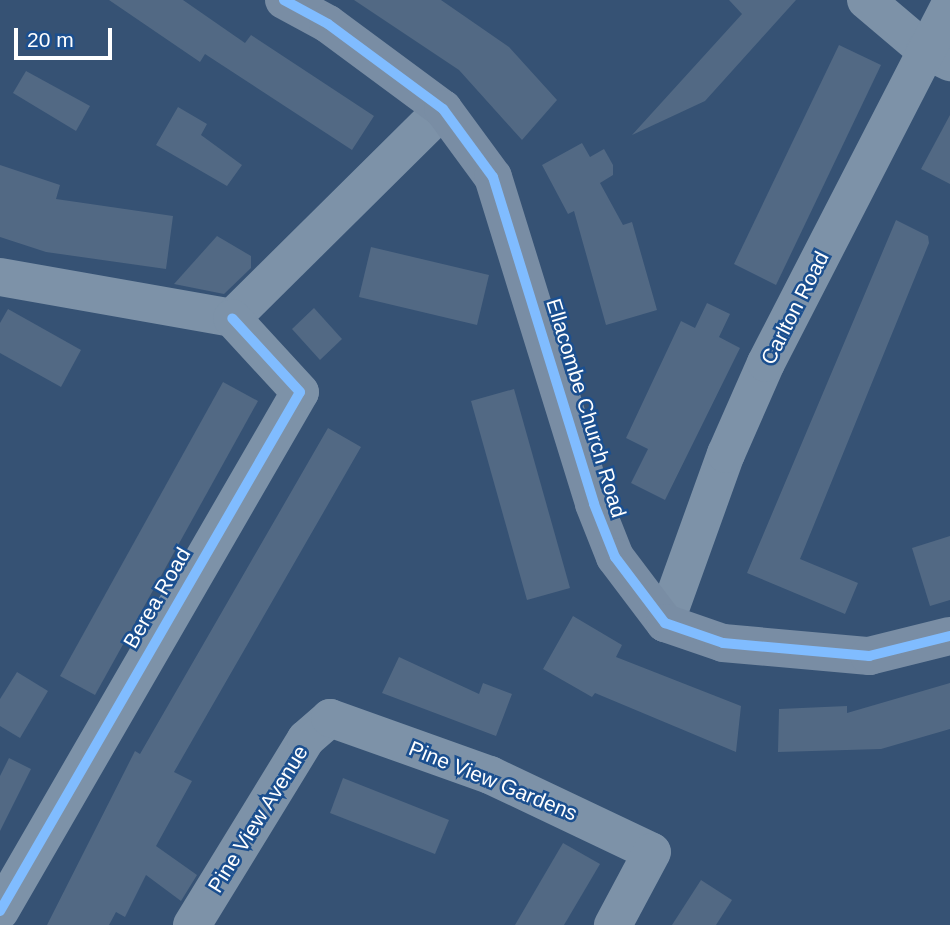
<!DOCTYPE html>
<style>
body{margin:0}
#map{position:relative;width:950px;height:925px;overflow:hidden;background:#365274;font-family:Arial,sans-serif}
div>[style]{position:absolute}
[style*='--x']{left:calc(var(--x)*1px);top:calc(var(--y)*1px);width:calc(var(--w)*1px);rotate:calc(var(--a)*1deg)}
.building>*{inset:0;background:#526984}
.street>*{height:38px;margin:-19px;padding:0 19px;transform-origin:19px;border-radius:19px;background:#7d92a8}
.secondary>*{height:38px;margin:-19px;padding:0 19px;transform-origin:19px;border-radius:19px;background:#798da4}
.cycleway>*{height:10px;margin:-5px;padding:0 5px;transform-origin:5px;border-radius:5px;background:#80bcff}
span{translate:-50% -50%;white-space:nowrap;text-align:center;line-height:1.15;-webkit-text-stroke:5px #1b4f8f;paint-order:stroke}
.street-label{font-size:21px;color:#fff}
.scale{position:absolute;left:14px;top:28px;width:98px;height:32px;box-sizing:border-box;border:4px solid #fff;border-top:0;padding-left:9px;font-size:21px;line-height:24px;white-space:nowrap;color:#fff;-webkit-text-stroke:5px #1b4f8f;paint-order:stroke}
</style>
<div id="map">
<div class="building">
<div style="clip-path:polygon(109px 0,183px 0,245px 43px,251px 35px,374px 116px,352px 150px,205px 54px,200px 62px)"></div>
<div style="clip-path:polygon(354px 0,441px 0,509px 47px,557px 100px,522px 140px,459px 70px)"></div>
<div style="clip-path:polygon(729px 0,796px 0,705px 101px,632px 135px,742px 14px)"></div>
<div style="clip-path:polygon(839px 45px,881px 65px,776px 285px,734px 264px)"></div>
<div style="clip-path:polygon(26px 71px,90px 106px,76px 131px,13px 93px)"></div>
<div style="clip-path:polygon(178px 107px,207px 124px,201px 135px,242px 165px,227px 186px,156px 145px)"></div>
<div style="clip-path:polygon(950px 115px,950px 184px,921px 169px)"></div>
<div style="clip-path:polygon(582px 143px,590px 157px,604px 149px,613px 165px,613px 175px,600px 183px,623px 225px,632px 222px,657px 310px,606px 325px,574px 211px,568px 214px,542px 165px)"></div>
<div style="clip-path:polygon(0 165px,60px 185px,56px 199px,173px 216px,166px 269px,46px 252px,0 237px)"></div>
<div style="clip-path:polygon(896px 220px,928px 236px,929px 243px,800px 559px,858px 583px,845px 614px,747px 573px)"></div>
<div style="clip-path:polygon(217px 236px,251px 256px,251px 268px,224px 294px,174px 284px)"></div>
<div style="clip-path:polygon(371px 247px,489px 275px,477px 325px,359px 297px)"></div>
<div style="clip-path:polygon(707px 303px,730px 314px,719px 337px,740px 348px,665px 500px,631px 483px,648px 449px,626px 438px,681px 321px,695px 328px)"></div>
<div style="clip-path:polygon(314px 308px,342px 339px,320px 360px,292px 329px)"></div>
<div style="clip-path:polygon(8px 309px,81px 350px,61px 387px,0 353px,0 323px)"></div>
<div style="clip-path:polygon(223px 382px,258px 401px,95px 695px,60px 676px)"></div>
<div style="clip-path:polygon(514px 389px,570px 588px,527px 600px,471px 401px)"></div>
<div style="clip-path:polygon(328px 428px,361px 447px,174px 772px,192px 781px,156px 846px,197px 875px,181px 901px,146px 875px,125px 917px,116px 912px,109px 925px,47px 925px,135px 751px,140px 754px)"></div>
<div style="clip-path:polygon(950px 536px,950px 600px,930px 606px,912px 548px)"></div>
<div style="clip-path:polygon(573px 616px,622px 645px,616px 657px,741px 706px,736px 752px,595px 693px,592px 697px,543px 669px)"></div>
<div style="clip-path:polygon(399px 657px,479px 694px,483px 683px,512px 694px,496px 736px,382px 693px)"></div>
<div style="clip-path:polygon(17px 672px,48px 691px,20px 738px,0 726px,0 699px)"></div>
<div style="clip-path:polygon(950px 683px,950px 729px,881px 749px,778px 752px,779px 709px,847px 706px,847px 713px)"></div>
<div style="clip-path:polygon(9px 758px,31px 769px,0 831px,0 776px)"></div>
<div style="clip-path:polygon(343px 778px,449px 820px,435px 854px,330px 813px)"></div>
<div style="clip-path:polygon(563px 843px,600px 864px,564px 925px,515px 925px)"></div>
<div style="clip-path:polygon(701px 880px,732px 900px,716px 925px,672px 925px)"></div>
</div>
<div class="street">
<div style="--x:866;--y:0;--w:77;--a:40.3"></div>
<div style="--x:925;--y:50;--w:28;--a:26"></div>
<div style="--x:0;--y:277;--w:236;--a:10"></div>
<div style="--x:232;--y:318;--w:297;--a:-44.7"></div>
<div style="--x:665;--y:623;--w:180;--a:-70.2"></div>
<div style="--x:726;--y:454;--w:99;--a:-66.3"></div>
<div style="--x:766;--y:363;--w:403;--a:-62.8"></div>
<div style="--x:0;--y:911;--w:599;--a:-59.97"></div>
<div style="--x:300;--y:392;--w:100;--a:-132.6"></div>
<div style="--x:192;--y:925;--w:218;--a:-58.5"></div>
<div style="--x:306;--y:739;--w:32;--a:-41"></div>
<div style="--x:330;--y:718;--w:170;--a:19.6"></div>
<div style="--x:490;--y:775;--w:179;--a:25.4"></div>
<div style="--x:652;--y:852;--w:83;--a:118.1"></div>
</div>
<div class="secondary">
<div style="--x:284;--y:0;--w:50;--a:28.6"></div>
<div style="--x:328;--y:24;--w:143;--a:36.5"></div>
<div style="--x:443;--y:109;--w:84;--a:53.7"></div>
<div style="--x:493;--y:177;--w:342;--a:72.8"></div>
<div style="--x:594;--y:504;--w:57;--a:68.4"></div>
<div style="--x:615;--y:557;--w:83;--a:52.9"></div>
<div style="--x:665;--y:623;--w:61;--a:19"></div>
<div style="--x:723;--y:643;--w:147;--a:5.1"></div>
<div style="--x:869;--y:656;--w:83;--a:-13.9"></div>
</div>
<div class="cycleway">
<div style="--x:284;--y:0;--w:50;--a:28.6"></div>
<div style="--x:328;--y:24;--w:143;--a:36.5"></div>
<div style="--x:443;--y:109;--w:84;--a:53.7"></div>
<div style="--x:493;--y:177;--w:342;--a:72.8"></div>
<div style="--x:594;--y:504;--w:57;--a:68.4"></div>
<div style="--x:615;--y:557;--w:83;--a:52.9"></div>
<div style="--x:665;--y:623;--w:61;--a:19"></div>
<div style="--x:723;--y:643;--w:147;--a:5.1"></div>
<div style="--x:869;--y:656;--w:83;--a:-13.9"></div>
<div style="--x:0;--y:911;--w:599;--a:-59.97"></div>
<div style="--x:300;--y:392;--w:100;--a:-132.6"></div>
</div>
<div class="street-label">
<span style="left:795px;top:308px;rotate:-63deg">Carlton Road</span>
<span style="left:586px;top:408px;rotate:73deg">Ellacombe Church Road</span>
<span style="left:157px;top:598px;rotate:-60deg">Berea Road</span>
<span style="left:493px;top:781px;rotate:22deg">Pine View Gardens</span>
<span style="left:258px;top:819px;rotate:-58deg">Pine View Avenue</span>
</div>
<div class="scale">20 m</div>
</div>
